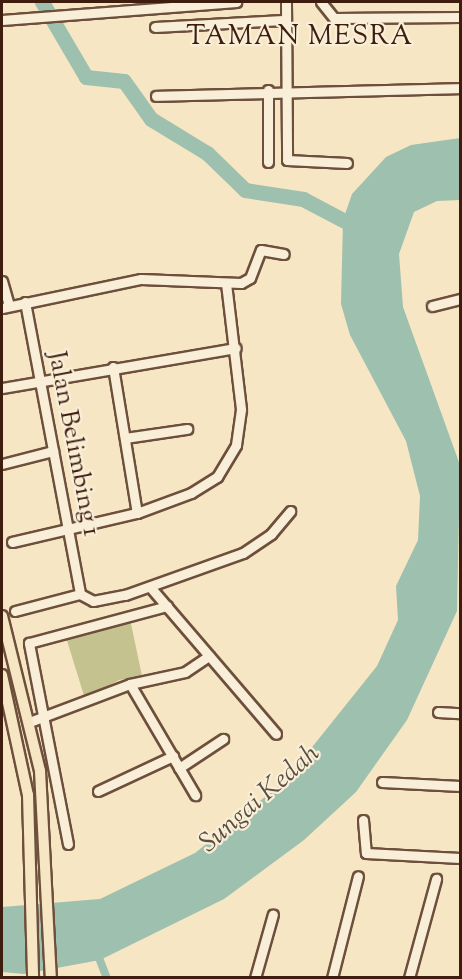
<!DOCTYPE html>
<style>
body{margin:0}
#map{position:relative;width:462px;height:979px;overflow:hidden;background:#f6e6c4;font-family:"Sorts Mill Goudy",serif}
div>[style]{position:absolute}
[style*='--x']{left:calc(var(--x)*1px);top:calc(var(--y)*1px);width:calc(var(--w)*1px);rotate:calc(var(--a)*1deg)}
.green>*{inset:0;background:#c4c28f}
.water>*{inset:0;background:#9ec0ae}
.canal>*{height:8px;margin:-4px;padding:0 4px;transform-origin:4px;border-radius:4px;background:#9ec0ae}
.river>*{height:15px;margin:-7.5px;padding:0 7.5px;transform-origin:7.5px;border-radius:7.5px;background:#9ec0ae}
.roads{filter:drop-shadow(2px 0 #6d4f3c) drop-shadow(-2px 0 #6d4f3c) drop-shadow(0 2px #6d4f3c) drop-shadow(0 -2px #6d4f3c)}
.minor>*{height:9px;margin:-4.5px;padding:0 4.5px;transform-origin:4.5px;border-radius:4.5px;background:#f9efd9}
.major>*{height:10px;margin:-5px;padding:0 5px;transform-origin:5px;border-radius:5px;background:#f6e6c4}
span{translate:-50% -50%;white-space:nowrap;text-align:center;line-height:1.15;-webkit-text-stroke:4.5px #f9efd9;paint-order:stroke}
.street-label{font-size:26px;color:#3f1d0e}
.neighbourhood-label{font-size:27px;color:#3f1d0e;letter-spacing:1.5px}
.water-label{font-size:27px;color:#5c4e3e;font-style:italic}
.frame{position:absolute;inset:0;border:3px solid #3f1d0e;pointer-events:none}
</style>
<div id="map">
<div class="green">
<div style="clip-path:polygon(130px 619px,142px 676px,119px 680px,85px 699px,65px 634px)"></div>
</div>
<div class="water">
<div style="clip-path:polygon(460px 138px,460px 200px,437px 201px,414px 212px,399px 254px,403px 307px,460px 465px,457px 611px,407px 720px,356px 792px,304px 840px,224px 899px,100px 960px,24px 974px,2px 972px,2px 907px,100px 899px,195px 853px,285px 781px,377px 666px,398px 620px,396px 586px,418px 540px,420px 496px,406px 441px,350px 335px,341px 304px,343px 220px,352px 194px,386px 157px,411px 145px)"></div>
</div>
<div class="canal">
<div style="--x:96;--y:950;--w:30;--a:69"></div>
</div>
<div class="river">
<div style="--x:42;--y:2;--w:87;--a:59.6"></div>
<div style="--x:86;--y:77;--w:38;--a:6"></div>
<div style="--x:124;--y:81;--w:47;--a:54.6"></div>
<div style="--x:151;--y:119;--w:66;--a:31.3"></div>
<div style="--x:207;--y:153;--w:53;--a:44.2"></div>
<div style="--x:245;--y:190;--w:59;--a:8.8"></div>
<div style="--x:303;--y:199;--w:64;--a:27.8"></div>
</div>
<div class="roads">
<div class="minor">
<div style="--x:286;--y:2;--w:158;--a:89.6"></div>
<div style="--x:287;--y:160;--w:60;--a:2.9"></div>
<div style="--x:321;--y:2;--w:21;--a:51"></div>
<div style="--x:334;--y:18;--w:126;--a:-0.5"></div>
<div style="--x:2;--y:20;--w:235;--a:-4.4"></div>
<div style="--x:155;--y:27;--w:128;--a:-3.1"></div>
<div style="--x:268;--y:90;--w:72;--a:90"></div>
<div style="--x:156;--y:96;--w:304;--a:-1.5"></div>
<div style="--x:2;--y:281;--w:26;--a:74"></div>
<div style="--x:25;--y:302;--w:297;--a:79.3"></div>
<div style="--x:432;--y:306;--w:29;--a:-14"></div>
<div style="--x:2;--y:308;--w:142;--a:-11.8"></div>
<div style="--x:141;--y:279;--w:100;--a:2.3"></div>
<div style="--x:241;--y:283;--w:10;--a:-29"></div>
<div style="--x:250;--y:278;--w:30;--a:-69"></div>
<div style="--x:261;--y:250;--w:23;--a:10"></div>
<div style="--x:113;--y:367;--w:148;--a:80.7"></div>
<div style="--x:2;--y:388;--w:237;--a:-9.7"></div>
<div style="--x:125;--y:438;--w:63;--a:-8.3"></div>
<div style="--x:2;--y:464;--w:53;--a:-14.3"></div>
<div style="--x:12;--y:542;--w:128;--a:-13.1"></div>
<div style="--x:137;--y:513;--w:58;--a:-20.3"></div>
<div style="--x:191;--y:493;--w:31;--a:-32"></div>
<div style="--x:217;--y:477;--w:37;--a:-59"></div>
<div style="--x:236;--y:445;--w:36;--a:-82"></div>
<div style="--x:241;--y:409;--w:126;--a:-96.8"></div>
<div style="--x:151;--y:588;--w:192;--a:49.4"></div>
<div style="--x:80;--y:594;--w:15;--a:28"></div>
<div style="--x:93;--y:601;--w:33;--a:-11"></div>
<div style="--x:125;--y:595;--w:125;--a:-19.6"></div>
<div style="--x:243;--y:553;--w:34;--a:-34"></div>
<div style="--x:271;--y:534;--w:30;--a:-50"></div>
<div style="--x:15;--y:611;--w:67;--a:-14.7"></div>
<div style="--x:130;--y:684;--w:129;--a:59.6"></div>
<div style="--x:438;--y:712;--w:22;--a:3"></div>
<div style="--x:32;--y:721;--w:105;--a:-20.7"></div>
<div style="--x:130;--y:684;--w:56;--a:-12.3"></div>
<div style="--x:185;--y:672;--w:29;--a:-34"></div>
<div style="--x:179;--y:768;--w:53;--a:-33.4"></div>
<div style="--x:382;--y:782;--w:78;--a:2.9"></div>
<div style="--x:98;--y:791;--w:83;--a:-25"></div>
<div style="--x:363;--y:820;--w:33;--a:85"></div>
<div style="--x:366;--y:853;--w:94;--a:3"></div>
<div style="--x:68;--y:844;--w:205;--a:-101"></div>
<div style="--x:29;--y:643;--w:143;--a:-15"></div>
<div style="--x:255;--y:978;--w:66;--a:-74.3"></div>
<div style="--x:332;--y:978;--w:105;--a:-75.7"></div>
<div style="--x:409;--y:978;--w:103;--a:-74.7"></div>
</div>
<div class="major">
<div style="--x:2;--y:616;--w:160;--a:76.2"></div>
<div style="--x:40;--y:771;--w:207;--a:87"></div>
<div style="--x:2;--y:675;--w:123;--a:77.8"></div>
<div style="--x:28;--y:795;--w:183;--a:88.4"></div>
</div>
</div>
<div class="street-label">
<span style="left:73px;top:444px;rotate:79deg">Jalan Belimbing 1</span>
</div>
<div class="neighbourhood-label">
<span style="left:300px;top:38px">TAMAN MESRA</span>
</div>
<div class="water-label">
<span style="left:260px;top:799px;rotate:-41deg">Sungai Kedah</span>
</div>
<div class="frame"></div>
</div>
